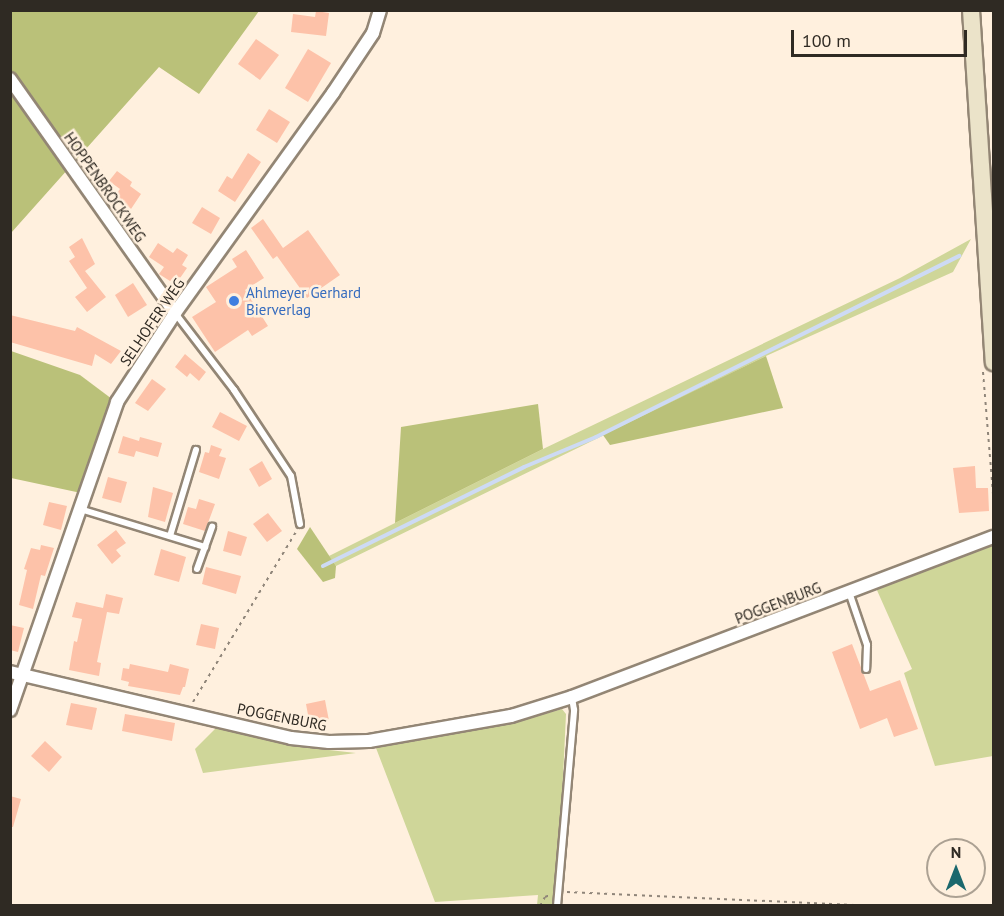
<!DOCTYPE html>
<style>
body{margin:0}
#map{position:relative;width:1004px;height:916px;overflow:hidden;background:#fff0de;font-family:"PT Sans",sans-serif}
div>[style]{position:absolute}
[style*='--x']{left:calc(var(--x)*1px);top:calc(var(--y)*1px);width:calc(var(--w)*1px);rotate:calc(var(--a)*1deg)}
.green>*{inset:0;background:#cfd699}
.forest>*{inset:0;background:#bac179}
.stream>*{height:4px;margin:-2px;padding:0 2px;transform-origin:2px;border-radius:2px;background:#cddaf4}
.building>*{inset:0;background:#fdc2a9}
.path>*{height:2px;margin-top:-1px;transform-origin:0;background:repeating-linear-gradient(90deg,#8f8579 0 3px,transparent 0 7.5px)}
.roads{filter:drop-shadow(2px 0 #938675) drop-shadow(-2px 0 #938675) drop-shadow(0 2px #938675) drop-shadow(0 -2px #938675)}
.lane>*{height:6px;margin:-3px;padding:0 3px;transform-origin:3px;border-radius:3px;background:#fff}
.street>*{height:12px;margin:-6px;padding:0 6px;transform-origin:6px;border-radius:6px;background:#fff}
.secondary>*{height:16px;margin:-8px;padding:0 8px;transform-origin:8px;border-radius:8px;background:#ebe3c9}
.dots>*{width:16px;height:16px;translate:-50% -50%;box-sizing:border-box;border:3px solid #fff0de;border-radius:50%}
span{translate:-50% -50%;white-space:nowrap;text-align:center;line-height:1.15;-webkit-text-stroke:5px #fff0de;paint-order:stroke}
.street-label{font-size:15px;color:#2f2a23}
.shop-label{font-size:15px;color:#366cbe}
.left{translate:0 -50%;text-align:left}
.frame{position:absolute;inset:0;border:12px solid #2f2a23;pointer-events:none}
.north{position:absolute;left:926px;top:838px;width:60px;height:60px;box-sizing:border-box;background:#fff0de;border:2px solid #aca193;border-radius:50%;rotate:0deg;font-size:16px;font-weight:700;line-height:24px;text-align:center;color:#2f2a23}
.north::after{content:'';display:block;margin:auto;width:21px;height:27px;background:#1b686d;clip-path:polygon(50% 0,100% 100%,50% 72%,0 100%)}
.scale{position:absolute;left:791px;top:30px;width:176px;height:27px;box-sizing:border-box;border:3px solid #2f2a23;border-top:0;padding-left:8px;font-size:18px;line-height:21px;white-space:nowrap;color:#2f2a23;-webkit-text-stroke:4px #fff0de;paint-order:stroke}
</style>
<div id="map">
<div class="green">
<div style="clip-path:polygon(971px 239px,953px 272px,766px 356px,336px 566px,329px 556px,543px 449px,900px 278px)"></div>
<div style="clip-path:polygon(992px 546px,993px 756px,935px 766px,904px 673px,912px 669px,876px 588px)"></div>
<div style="clip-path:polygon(562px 709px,566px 714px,557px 905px,537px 905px,538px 895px,435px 902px,376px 748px,513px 723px)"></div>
<div style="clip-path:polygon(217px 727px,302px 747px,356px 753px,203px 773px,195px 749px)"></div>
</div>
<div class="forest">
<div style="clip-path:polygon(11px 11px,259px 11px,199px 94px,159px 67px,11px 233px)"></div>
<div style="clip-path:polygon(11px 351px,80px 375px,112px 399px,81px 493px,11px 478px)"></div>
<div style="clip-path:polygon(766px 356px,783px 408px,610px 445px,603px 435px)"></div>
<div style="clip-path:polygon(538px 404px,543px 449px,395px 523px,401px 427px)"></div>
<div style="clip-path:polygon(310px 527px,336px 566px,335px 578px,323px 582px,297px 549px)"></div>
</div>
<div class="stream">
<div style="--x:323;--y:566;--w:224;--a:-26.2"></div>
<div style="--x:524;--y:467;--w:78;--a:-22.6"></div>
<div style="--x:596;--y:437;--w:406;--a:-26.5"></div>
</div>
<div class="building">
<div style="clip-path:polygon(316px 11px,329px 13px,326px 36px,291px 32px,293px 14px,315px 17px)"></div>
<div style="clip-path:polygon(256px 39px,279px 55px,260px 80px,238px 64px)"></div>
<div style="clip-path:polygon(308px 49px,331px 63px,308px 102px,285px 88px)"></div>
<div style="clip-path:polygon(269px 109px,290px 122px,277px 143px,256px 130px)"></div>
<div style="clip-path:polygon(248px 153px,261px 162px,235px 202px,218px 191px,227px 176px,232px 179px)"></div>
<div style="clip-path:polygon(117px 171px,132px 182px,130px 186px,141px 194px,131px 209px,114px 197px,120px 189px,109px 181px)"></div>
<div style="clip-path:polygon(202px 207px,220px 218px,211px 234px,192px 223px)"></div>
<div style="clip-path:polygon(263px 219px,283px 248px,308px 230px,340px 275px,307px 298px,277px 256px,273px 259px,251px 228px)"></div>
<div style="clip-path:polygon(82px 238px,95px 264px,85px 271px,106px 297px,87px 312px,75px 297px,87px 288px,69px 261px,75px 257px,69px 247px)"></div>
<div style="clip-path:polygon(158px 243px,173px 253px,177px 248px,188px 255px,182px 265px,187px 268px,178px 281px,173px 278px,170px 281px,159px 274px,164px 267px,149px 257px)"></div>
<div style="clip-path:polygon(246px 250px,264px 278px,245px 290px,268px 326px,252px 336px,248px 330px,215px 352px,192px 317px,216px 302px,206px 287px,237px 267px,232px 259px)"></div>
<div style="clip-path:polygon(133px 283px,147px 305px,128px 317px,115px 295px)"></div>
<div style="clip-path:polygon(10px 315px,75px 331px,77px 327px,121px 351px,111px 364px,95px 354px,92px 366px,10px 342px)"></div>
<div style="clip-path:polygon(185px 354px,206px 372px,199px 381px,190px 373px,187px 377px,175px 367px)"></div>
<div style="clip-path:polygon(152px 379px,166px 389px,148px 411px,135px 403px)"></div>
<div style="clip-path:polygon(220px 412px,247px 426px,239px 441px,212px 427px)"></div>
<div style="clip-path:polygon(123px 436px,139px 441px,140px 437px,162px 443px,158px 457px,136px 451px,134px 457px,118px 453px)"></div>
<div style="clip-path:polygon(211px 445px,222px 449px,219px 456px,226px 458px,219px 479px,199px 472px,205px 452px,209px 453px)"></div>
<div style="clip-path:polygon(262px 461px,272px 479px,259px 487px,249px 469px)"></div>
<div style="clip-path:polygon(975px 466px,976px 488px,988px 488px,989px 511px,959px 513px,953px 468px)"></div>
<div style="clip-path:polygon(108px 477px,127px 482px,121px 503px,102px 498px)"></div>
<div style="clip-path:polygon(153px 487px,173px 493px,165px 522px,148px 517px)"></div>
<div style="clip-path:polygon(199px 499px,215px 504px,205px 531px,183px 524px,188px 507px,196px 509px)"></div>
<div style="clip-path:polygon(49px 502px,67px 506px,61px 530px,43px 525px)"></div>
<div style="clip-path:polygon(268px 513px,282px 531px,267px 542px,253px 524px)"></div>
<div style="clip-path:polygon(116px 530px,126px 543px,116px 550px,121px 556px,112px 564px,97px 545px)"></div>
<div style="clip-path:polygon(228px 531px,247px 537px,241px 556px,223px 551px)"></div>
<div style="clip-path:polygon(41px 545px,54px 548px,45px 576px,41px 575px,33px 609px,19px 605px,27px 570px,24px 569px,31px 548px,40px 550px)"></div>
<div style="clip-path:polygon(161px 549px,186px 557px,179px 582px,154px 575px)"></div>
<div style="clip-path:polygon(206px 567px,241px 576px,236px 594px,202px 584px)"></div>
<div style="clip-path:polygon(106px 594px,123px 598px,119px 614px,107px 612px,97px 662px,101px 663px,99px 676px,69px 670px,74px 641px,77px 642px,82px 619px,72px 617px,76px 602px,103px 608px)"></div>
<div style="clip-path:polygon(201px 624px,219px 628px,215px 649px,196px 645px)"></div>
<div style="clip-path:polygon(10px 625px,24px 628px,18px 652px,10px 650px)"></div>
<div style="clip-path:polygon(852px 644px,870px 691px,900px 680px,918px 729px,894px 737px,887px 718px,860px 729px,832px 652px)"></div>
<div style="clip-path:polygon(130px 664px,168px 672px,170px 664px,189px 669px,185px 687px,183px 687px,180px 695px,128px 686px,129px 682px,121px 680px,123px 668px,129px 669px)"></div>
<div style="clip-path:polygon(325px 700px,329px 721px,310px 725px,306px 704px)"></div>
<div style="clip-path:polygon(71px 703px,97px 708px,92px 730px,66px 725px)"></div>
<div style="clip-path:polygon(125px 714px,175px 723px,172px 741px,122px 731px)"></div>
<div style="clip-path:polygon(45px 741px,62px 757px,49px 772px,31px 756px)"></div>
<div style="clip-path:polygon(10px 796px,21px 799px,13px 827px,10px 827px)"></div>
</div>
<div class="path">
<div style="--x:983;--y:372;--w:135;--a:85.3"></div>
<div style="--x:193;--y:702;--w:199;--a:-58.8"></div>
<div style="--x:567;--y:892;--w:309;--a:2.6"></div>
<div style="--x:540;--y:906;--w:10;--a:-61"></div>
<div style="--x:545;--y:897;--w:5;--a:-22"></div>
</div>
<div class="roads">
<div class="lane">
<div style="--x:175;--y:313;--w:97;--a:52.5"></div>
<div style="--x:234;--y:390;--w:103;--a:56.5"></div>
<div style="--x:291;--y:476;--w:49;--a:79.4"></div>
<div style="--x:80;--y:509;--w:131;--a:16.9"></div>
<div style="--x:170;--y:536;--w:90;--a:-73.2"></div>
<div style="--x:197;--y:569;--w:45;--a:-70.3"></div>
<div style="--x:849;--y:592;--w:56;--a:71.2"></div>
<div style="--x:867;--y:645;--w:24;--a:92"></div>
<div style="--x:557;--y:906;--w:197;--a:-85"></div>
<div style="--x:574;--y:710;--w:13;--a:-99"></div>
</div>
<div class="street">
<div style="--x:10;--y:79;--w:286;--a:54.8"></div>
<div style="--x:10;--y:672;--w:289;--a:13.2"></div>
<div style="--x:291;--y:738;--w:38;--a:6"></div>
<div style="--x:329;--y:742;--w:40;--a:-1.4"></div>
<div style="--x:369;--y:741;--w:144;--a:-10"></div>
<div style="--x:511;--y:716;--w:64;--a:-17.3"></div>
<div style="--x:572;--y:697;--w:451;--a:-20.8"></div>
<div style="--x:10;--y:710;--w:326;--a:-70.8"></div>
<div style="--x:117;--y:402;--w:106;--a:-56.9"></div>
<div style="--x:175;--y:313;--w:271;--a:-54.3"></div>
<div style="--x:333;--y:93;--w:72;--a:-56.3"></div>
<div style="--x:373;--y:33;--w:24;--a:-73"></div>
</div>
<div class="secondary">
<div style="--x:971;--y:10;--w:353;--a:86.3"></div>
</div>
</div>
<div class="dots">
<div style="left:234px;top:301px;background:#3f7fe0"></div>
</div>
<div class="street-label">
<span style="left:105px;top:187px;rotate:55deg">HOPPENBROCKWEG</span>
<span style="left:152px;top:322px;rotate:-56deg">SELHOFER WEG</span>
<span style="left:778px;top:603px;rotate:-21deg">POGGENBURG</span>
<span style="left:282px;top:717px;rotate:11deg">POGGENBURG</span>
</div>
<div class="shop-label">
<span class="left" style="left:246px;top:301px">Ahlmeyer Gerhard<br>Bierverlag</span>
</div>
<div class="frame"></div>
<div class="north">N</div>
<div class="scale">100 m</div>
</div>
